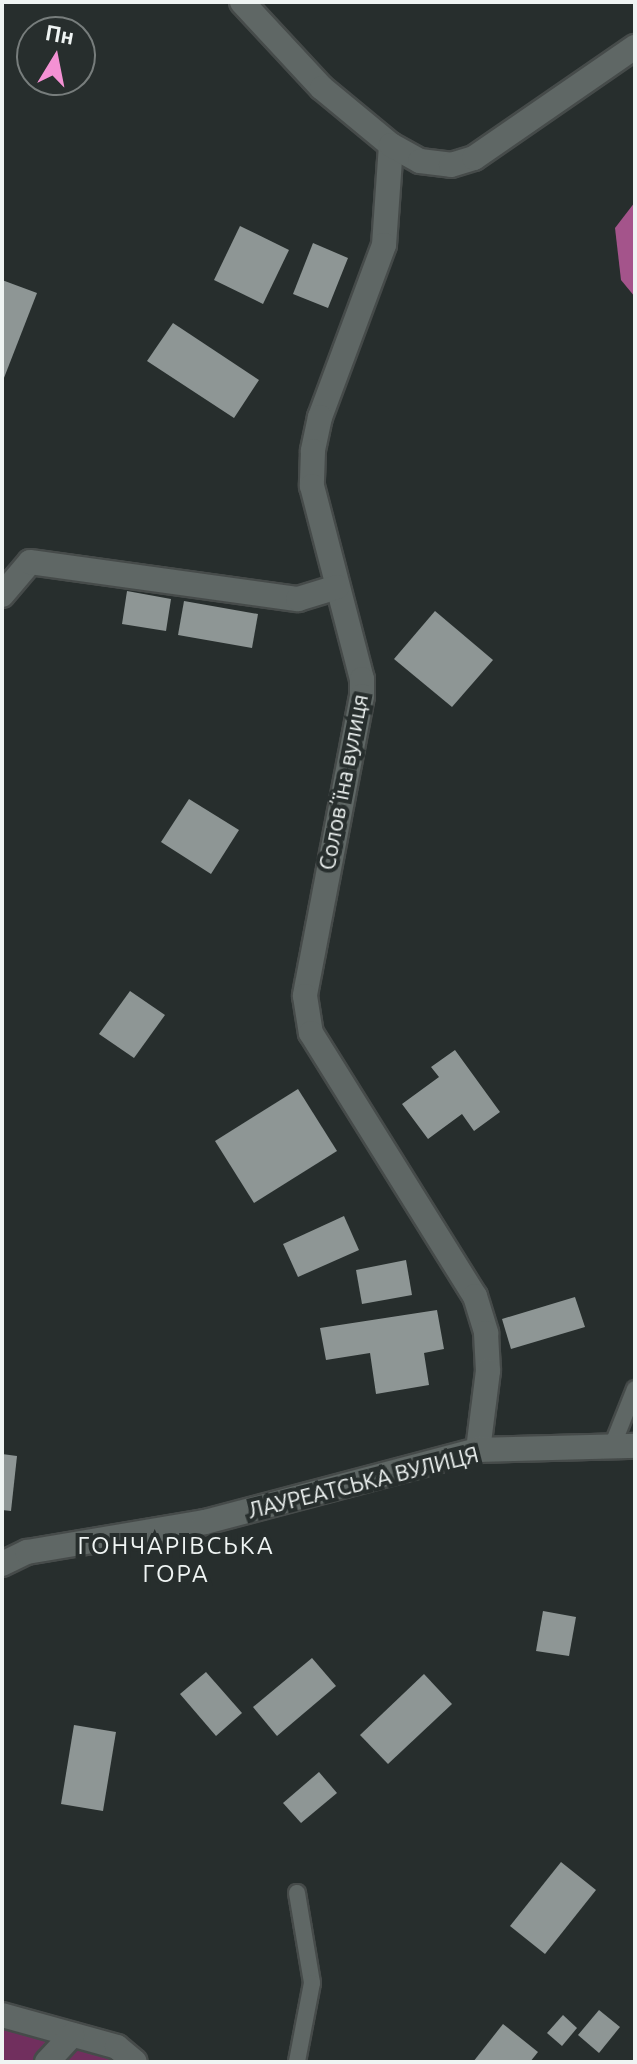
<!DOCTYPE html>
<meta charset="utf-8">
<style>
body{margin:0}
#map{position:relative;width:637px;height:2064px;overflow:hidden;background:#272e2d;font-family:Ubuntu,sans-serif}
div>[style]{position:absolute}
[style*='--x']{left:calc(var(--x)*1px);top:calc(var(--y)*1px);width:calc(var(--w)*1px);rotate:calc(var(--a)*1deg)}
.green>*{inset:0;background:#712f5e}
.water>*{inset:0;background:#a4548b}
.building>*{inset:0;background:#8e9695}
.roads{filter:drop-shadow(2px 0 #464b4a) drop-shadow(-2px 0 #464b4a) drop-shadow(0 2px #464b4a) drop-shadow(0 -2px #464b4a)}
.lane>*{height:16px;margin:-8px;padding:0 8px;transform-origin:8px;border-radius:8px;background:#5f6765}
.street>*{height:24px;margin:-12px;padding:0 12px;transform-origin:12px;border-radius:12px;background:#5f6765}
span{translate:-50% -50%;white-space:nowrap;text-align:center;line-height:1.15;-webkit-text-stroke:8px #272e2d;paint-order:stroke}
.street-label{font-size:22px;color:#eff4f3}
.neighbourhood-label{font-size:24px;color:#eff4f3;letter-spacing:2px}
.frame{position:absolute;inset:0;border:4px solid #eff4f3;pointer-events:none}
.north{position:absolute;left:16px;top:16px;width:80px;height:80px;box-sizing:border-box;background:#272e2d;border:2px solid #777d7c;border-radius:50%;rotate:10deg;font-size:22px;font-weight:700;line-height:32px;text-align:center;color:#eff4f3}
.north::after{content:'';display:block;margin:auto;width:28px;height:36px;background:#f491d4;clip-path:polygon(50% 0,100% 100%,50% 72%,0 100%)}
</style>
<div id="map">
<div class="green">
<div style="clip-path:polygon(2px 2015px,135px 2062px,2px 2062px)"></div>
</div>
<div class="water">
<div style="clip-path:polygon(635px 202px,635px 297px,621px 280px,615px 228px)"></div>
</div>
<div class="building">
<div style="clip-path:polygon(240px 226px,289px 250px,263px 304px,214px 280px)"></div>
<div style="clip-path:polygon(313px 243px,348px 258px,328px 308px,293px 294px)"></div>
<div style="clip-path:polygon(2px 280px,37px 293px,2px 383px)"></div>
<div style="clip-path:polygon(173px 323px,259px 380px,234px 418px,147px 361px)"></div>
<div style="clip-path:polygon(127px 591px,171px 599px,166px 631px,122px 624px)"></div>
<div style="clip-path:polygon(184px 601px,258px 614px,252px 648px,178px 635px)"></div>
<div style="clip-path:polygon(435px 611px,493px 660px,452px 707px,394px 659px)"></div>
<div style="clip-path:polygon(189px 799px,239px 830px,211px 874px,161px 842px)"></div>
<div style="clip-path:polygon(130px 991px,165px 1015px,134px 1058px,99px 1034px)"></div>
<div style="clip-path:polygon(455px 1050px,500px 1112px,474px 1131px,462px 1114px,428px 1139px,402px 1104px,439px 1077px,431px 1067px)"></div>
<div style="clip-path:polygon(298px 1089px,337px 1151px,254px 1203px,215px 1141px)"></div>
<div style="clip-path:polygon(344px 1216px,359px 1250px,298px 1277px,283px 1244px)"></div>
<div style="clip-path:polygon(406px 1260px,412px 1295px,362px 1304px,356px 1270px)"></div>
<div style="clip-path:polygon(575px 1297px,585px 1327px,511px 1349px,502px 1319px)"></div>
<div style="clip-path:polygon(437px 1310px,444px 1349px,424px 1353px,429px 1385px,376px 1394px,370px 1353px,326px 1360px,320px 1328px)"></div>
<div style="clip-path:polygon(2px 1454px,17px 1456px,11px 1511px,2px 1510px)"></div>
<div style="clip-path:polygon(543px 1611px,576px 1617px,569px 1656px,536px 1651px)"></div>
<div style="clip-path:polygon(312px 1658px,336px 1686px,277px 1736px,253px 1707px)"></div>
<div style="clip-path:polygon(206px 1672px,242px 1713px,216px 1736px,180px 1694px)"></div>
<div style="clip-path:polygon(424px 1674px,452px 1704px,388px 1764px,360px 1735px)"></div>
<div style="clip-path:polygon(74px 1725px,116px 1732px,103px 1811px,61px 1804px)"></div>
<div style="clip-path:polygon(319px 1772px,337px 1793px,301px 1823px,283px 1803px)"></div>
<div style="clip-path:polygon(561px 1862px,596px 1890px,545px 1954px,510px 1926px)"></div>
<div style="clip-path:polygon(599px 2010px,620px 2027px,599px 2053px,578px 2035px)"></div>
<div style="clip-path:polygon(563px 2015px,577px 2028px,562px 2046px,547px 2033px)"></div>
<div style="clip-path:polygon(503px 2024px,538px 2052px,530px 2062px,473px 2062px)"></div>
</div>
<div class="roads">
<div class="lane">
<div style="--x:613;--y:1444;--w:59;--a:-68.2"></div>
<div style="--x:297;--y:1893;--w:91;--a:80.5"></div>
<div style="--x:312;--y:1983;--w:80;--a:100.8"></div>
</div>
<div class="street">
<div style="--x:242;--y:2;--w:117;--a:47.1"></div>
<div style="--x:322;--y:88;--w:89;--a:39.6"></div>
<div style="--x:391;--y:145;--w:100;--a:94"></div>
<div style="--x:384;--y:245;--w:184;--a:110.4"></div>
<div style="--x:320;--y:417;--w:35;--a:102"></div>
<div style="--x:313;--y:451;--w:35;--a:92"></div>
<div style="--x:312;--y:486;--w:199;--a:75.5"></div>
<div style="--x:362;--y:679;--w:17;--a:90"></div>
<div style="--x:362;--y:696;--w:305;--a:100.8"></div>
<div style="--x:305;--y:996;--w:37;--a:81"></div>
<div style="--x:311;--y:1033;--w:310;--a:58.1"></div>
<div style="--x:475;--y:1296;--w:39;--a:73"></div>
<div style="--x:486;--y:1333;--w:38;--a:87"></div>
<div style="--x:488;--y:1371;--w:80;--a:97.2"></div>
<div style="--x:391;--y:145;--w:33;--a:29"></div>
<div style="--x:420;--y:161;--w:31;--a:7"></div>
<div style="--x:451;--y:165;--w:24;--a:-17"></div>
<div style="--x:474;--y:158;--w:196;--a:-34.6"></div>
<div style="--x:2;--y:595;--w:43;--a:-49.7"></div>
<div style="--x:30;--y:562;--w:271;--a:7.9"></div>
<div style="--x:298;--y:599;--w:41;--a:-17.1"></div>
<div style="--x:2;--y:1564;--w:28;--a:-26"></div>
<div style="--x:27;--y:1552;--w:181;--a:-9.6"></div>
<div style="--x:205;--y:1522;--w:282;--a:-14.8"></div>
<div style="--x:478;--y:1450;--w:157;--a:-1.5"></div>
<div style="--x:2;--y:2015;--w:119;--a:15.5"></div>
<div style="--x:117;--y:2047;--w:23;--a:40"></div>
<div style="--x:47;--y:2062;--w:37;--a:-47"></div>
</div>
</div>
<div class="street-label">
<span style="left:343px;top:782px;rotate:-79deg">Соловʼїна вулиця</span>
<span style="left:363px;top:1482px;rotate:-14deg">ЛАУРЕАТСЬКА ВУЛИЦЯ</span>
</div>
<div class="neighbourhood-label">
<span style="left:176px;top:1560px">ГОНЧАРІВСЬКА<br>ГОРА</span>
</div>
<div class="frame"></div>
<div class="north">Пн</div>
</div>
